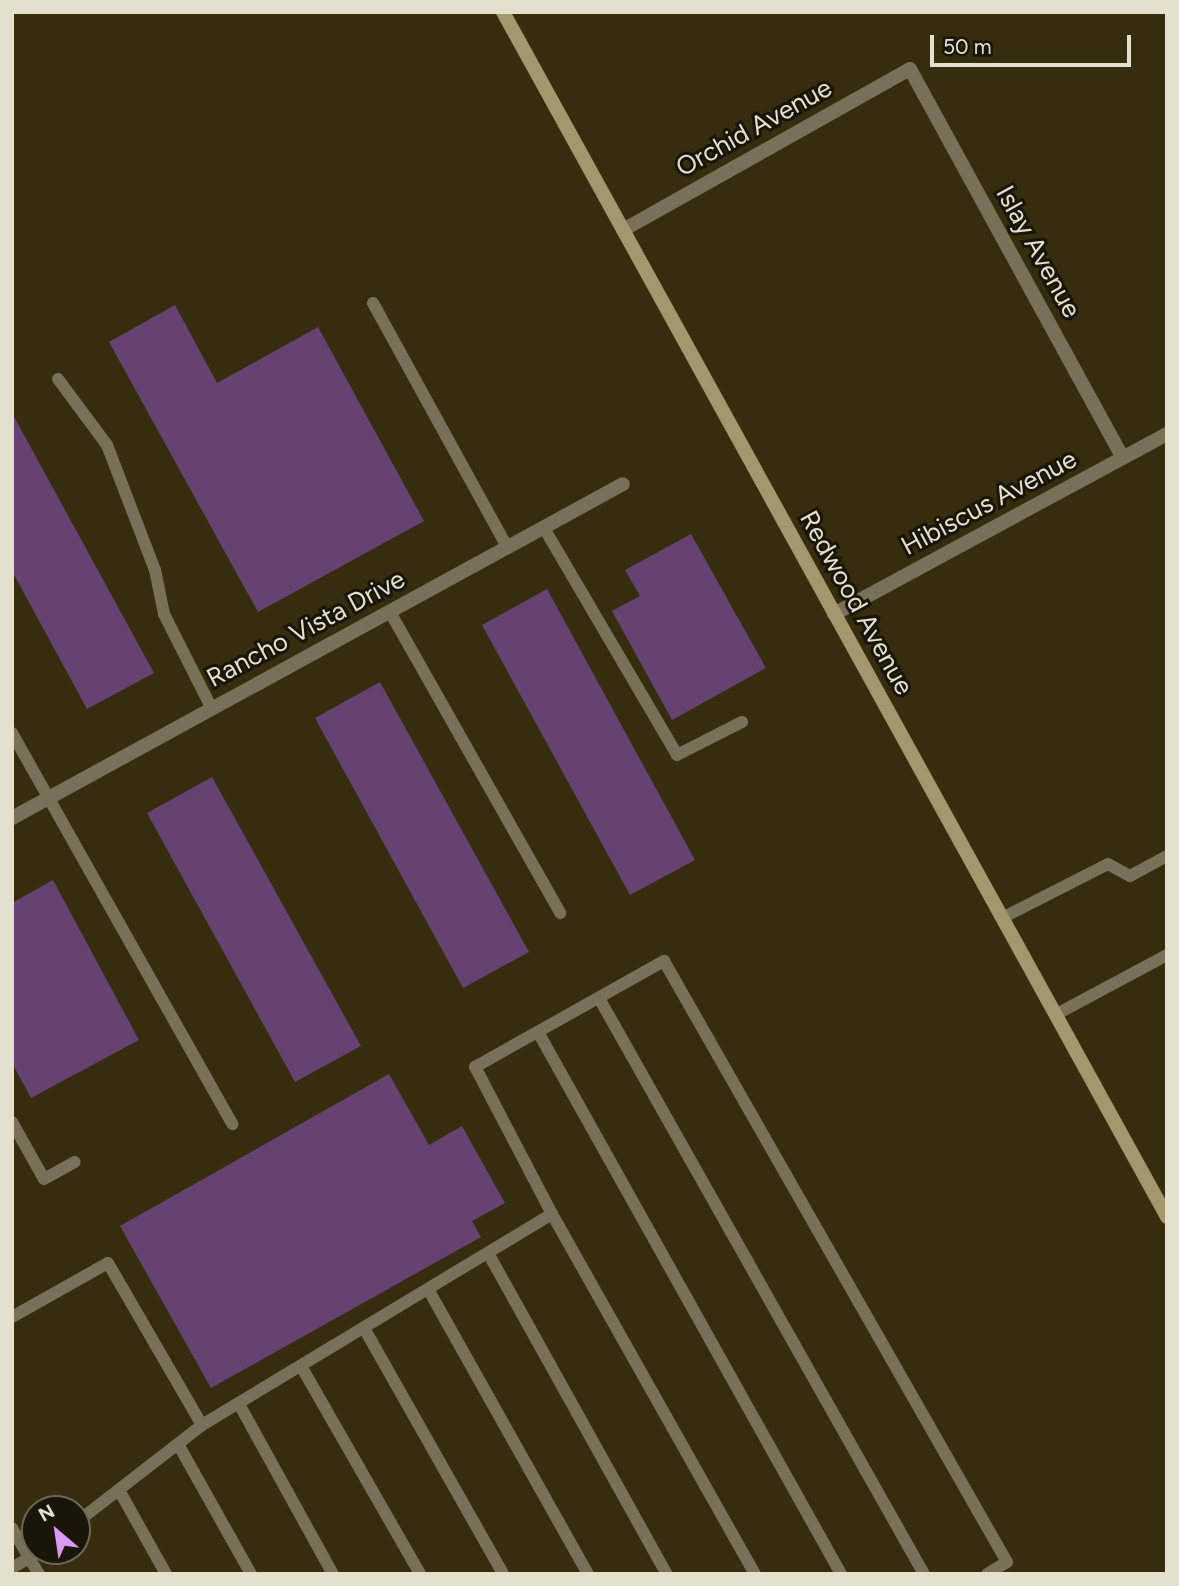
<!DOCTYPE html>
<style>
body{margin:0}
#map{position:relative;width:1179px;height:1586px;overflow:hidden;background:#352d0e;font-family:Figtree,sans-serif}
div>[style]{position:absolute}
[style*='--x']{left:calc(var(--x)*1px);top:calc(var(--y)*1px);width:calc(var(--w)*1px);rotate:calc(var(--a)*1deg)}
.building>*{inset:0;background:#654272}
.lane>*{height:12px;margin:-6px;padding:0 6px;transform-origin:6px;border-radius:6px;background:#787157}
.street>*{height:14px;margin:-7px;padding:0 7px;transform-origin:7px;border-radius:7px;background:#787157}
.secondary>*{height:14px;margin:-7px;padding:0 7px;transform-origin:7px;border-radius:7px;background:#a2976d}
span{translate:-50% -50%;white-space:nowrap;text-align:center;line-height:1.15;-webkit-text-stroke:6px #191609;paint-order:stroke}
.street-label{font-size:26px;color:#e4e0ce}
.frame{position:absolute;inset:0;border:14px solid #e4e0ce;pointer-events:none}
.north{position:absolute;left:21px;top:1495px;width:70px;height:70px;box-sizing:border-box;background:#191609;border:2px solid #6a6758;border-radius:50%;rotate:331deg;font-size:19px;font-weight:700;line-height:28px;text-align:center;color:#e4e0ce}
.north::after{content:'';display:block;margin:auto;width:24px;height:32px;background:#db99f5;clip-path:polygon(50% 0,100% 100%,50% 72%,0 100%)}
.scale{position:absolute;left:930px;top:35px;width:201px;height:32px;box-sizing:border-box;border:4px solid #e4e0ce;border-top:0;padding-left:9px;font-size:21px;line-height:24px;white-space:nowrap;color:#e4e0ce;-webkit-text-stroke:5px #191609;paint-order:stroke}
</style>
<div id="map">
<div class="building">
<div style="clip-path:polygon(175px 305px,217px 383px,318px 327px,424px 521px,258px 612px,109px 342px)"></div>
<div style="clip-path:polygon(12px 413px,154px 673px,87px 709px,12px 571px)"></div>
<div style="clip-path:polygon(691px 534px,766px 668px,672px 720px,612px 611px,640px 596px,625px 570px)"></div>
<div style="clip-path:polygon(547px 589px,695px 860px,630px 895px,482px 625px)"></div>
<div style="clip-path:polygon(380px 682px,529px 952px,463px 988px,315px 718px)"></div>
<div style="clip-path:polygon(212px 777px,361px 1046px,295px 1082px,147px 813px)"></div>
<div style="clip-path:polygon(53px 880px,139px 1040px,31px 1098px,12px 1063px,12px 903px)"></div>
<div style="clip-path:polygon(389px 1074px,429px 1145px,462px 1126px,505px 1203px,472px 1221px,481px 1237px,211px 1388px,120px 1226px)"></div>
</div>
<div class="lane">
<div style="--x:373;--y:303;--w:278;--a:61.2"></div>
<div style="--x:58;--y:379;--w:82;--a:53.4"></div>
<div style="--x:107;--y:445;--w:134;--a:69"></div>
<div style="--x:155;--y:570;--w:45;--a:78.4"></div>
<div style="--x:164;--y:614;--w:104;--a:63.2"></div>
<div style="--x:544;--y:528;--w:263;--a:59.6"></div>
<div style="--x:677;--y:755;--w:73;--a:-26.9"></div>
<div style="--x:390;--y:612;--w:346;--a:60.5"></div>
<div style="--x:12;--y:733;--w:449;--a:60.6"></div>
<div style="--x:1002;--y:918;--w:119;--a:-27"></div>
<div style="--x:1108;--y:864;--w:25;--a:29"></div>
<div style="--x:1130;--y:876;--w:42;--a:-28.4"></div>
<div style="--x:599;--y:998;--w:661;--a:60.57"></div>
<div style="--x:1055;--y:1015;--w:127;--a:-28.2"></div>
<div style="--x:538;--y:1032;--w:621;--a:60.79"></div>
<div style="--x:12;--y:1122;--w:65;--a:60.7"></div>
<div style="--x:44;--y:1179;--w:35;--a:-29"></div>
<div style="--x:552;--y:1214;--w:413;--a:60.6"></div>
<div style="--x:488;--y:1253;--w:368;--a:60.9"></div>
<div style="--x:428;--y:1289;--w:327;--a:60.7"></div>
<div style="--x:12;--y:1317;--w:110;--a:-29.4"></div>
<div style="--x:108;--y:1263;--w:187;--a:59.9"></div>
<div style="--x:364;--y:1328;--w:283;--a:60.5"></div>
<div style="--x:301;--y:1366;--w:240;--a:60.2"></div>
<div style="--x:239;--y:1404;--w:194;--a:61.1"></div>
<div style="--x:178;--y:1444;--w:149;--a:60.7"></div>
<div style="--x:119;--y:1490;--w:96;--a:60.8"></div>
<div style="--x:77;--y:1522;--w:158;--a:-37.8"></div>
<div style="--x:202;--y:1425;--w:409;--a:-31.1"></div>
<div style="--x:552;--y:1214;--w:166;--a:-117.6"></div>
<div style="--x:475;--y:1067;--w:217;--a:-29.3"></div>
<div style="--x:664;--y:961;--w:692;--a:60.29"></div>
<div style="--x:1007;--y:1562;--w:23;--a:149"></div>
<div style="--x:12;--y:1528;--w:34;--a:60"></div>
<div style="--x:29;--y:1558;--w:20;--a:150"></div>
<div style="--x:39;--y:1551;--w:12;--a:145"></div>
<div style="--x:29;--y:1558;--w:19;--a:58"></div>
</div>
<div class="street">
<div style="--x:623;--y:230;--w:329;--a:-29.3"></div>
<div style="--x:910;--y:69;--w:443;--a:61.3"></div>
<div style="--x:834;--y:614;--w:379;--a:-28.4"></div>
<div style="--x:12;--y:818;--w:696;--a:-28.66"></div>
</div>
<div class="secondary">
<div style="--x:503;--y:12;--w:1376;--a:61.14"></div>
</div>
<div class="street-label">
<span style="left:754px;top:128px;rotate:-29deg">Orchid Avenue</span>
<span style="left:1038px;top:252px;rotate:61deg">Islay Avenue</span>
<span style="left:989px;top:503px;rotate:-28deg">Hibiscus Avenue</span>
<span style="left:856px;top:603px;rotate:61deg">Redwood Avenue</span>
<span style="left:306px;top:629px;rotate:-28deg">Rancho Vista Drive</span>
</div>
<div class="frame"></div>
<div class="north">N</div>
<div class="scale">50 m</div>
</div>
